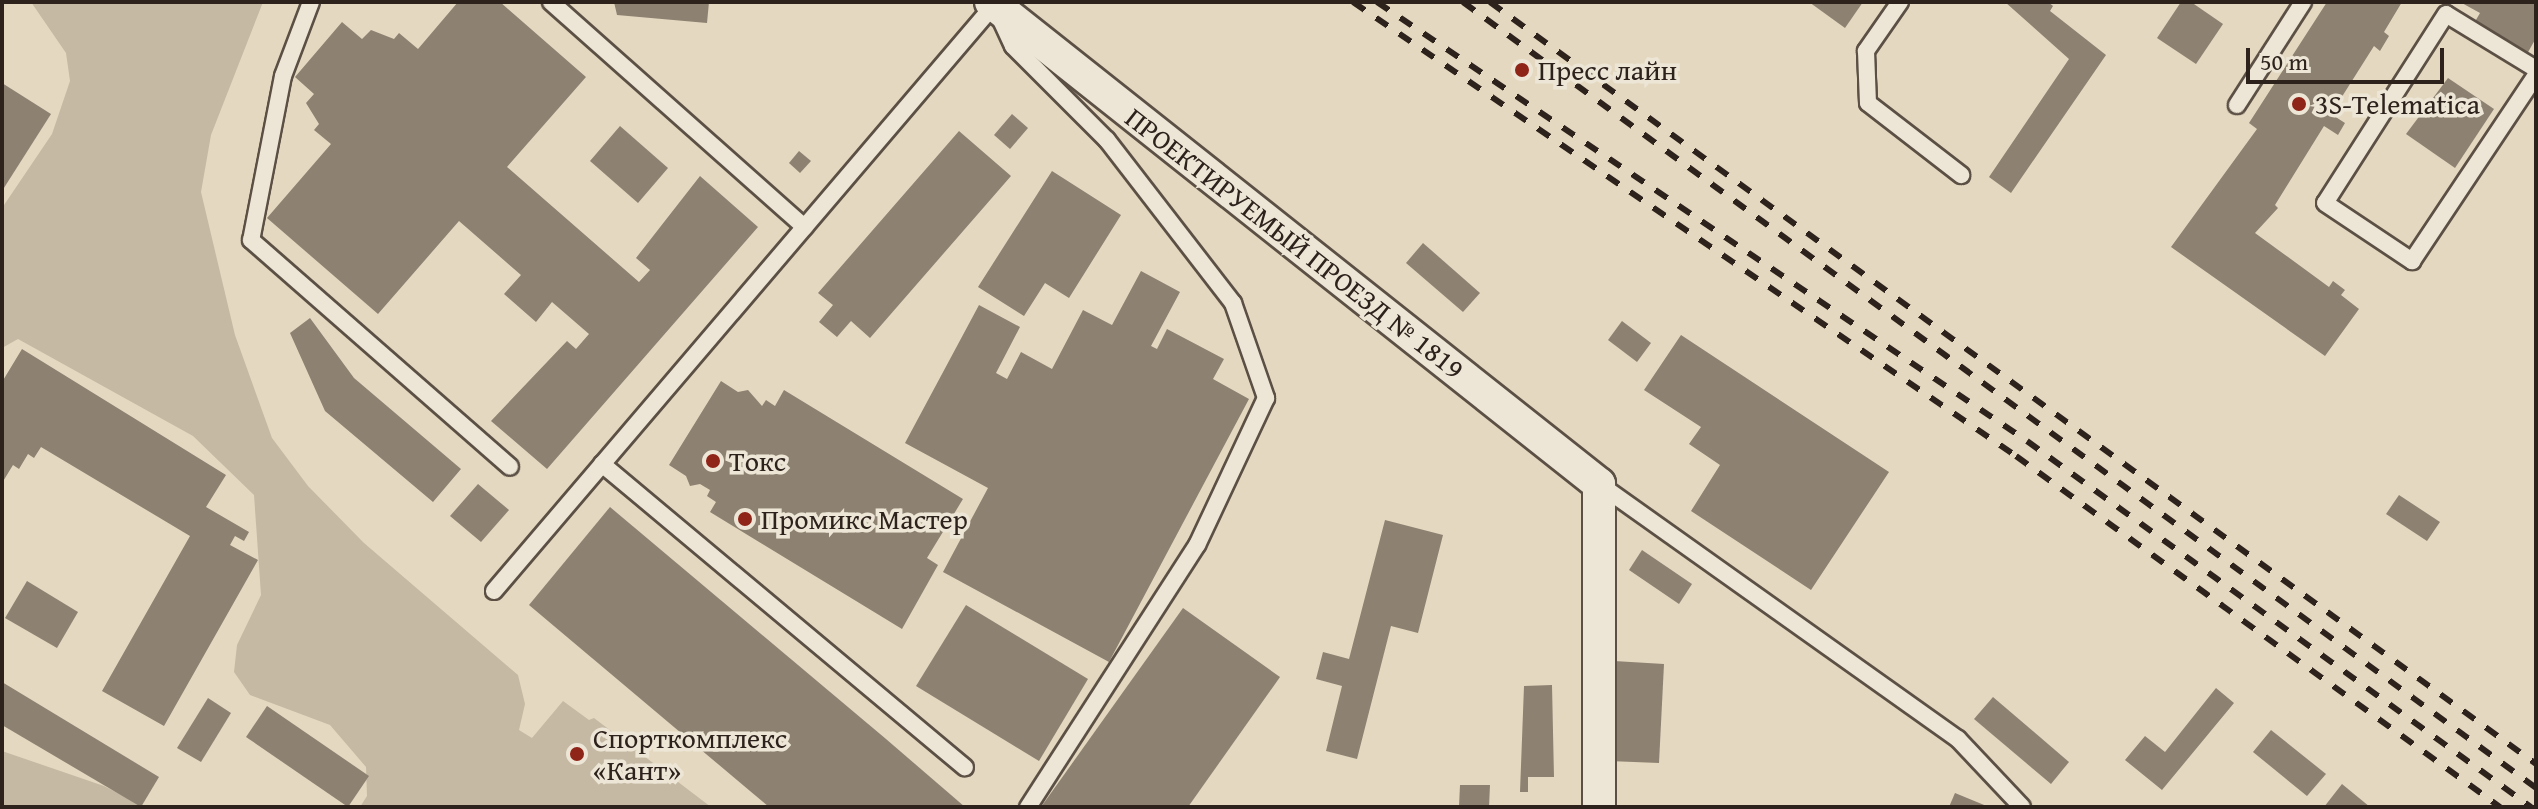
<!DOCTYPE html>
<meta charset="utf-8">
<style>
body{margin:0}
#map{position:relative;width:2538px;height:809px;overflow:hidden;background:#e4d8c0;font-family:"Gentium Book Plus",serif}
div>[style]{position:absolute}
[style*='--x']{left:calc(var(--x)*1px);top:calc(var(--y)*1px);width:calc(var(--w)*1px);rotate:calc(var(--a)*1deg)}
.green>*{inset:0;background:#c5b9a4}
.building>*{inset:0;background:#8d8171}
.roads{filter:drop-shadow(2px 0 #5c5045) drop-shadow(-2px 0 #5c5045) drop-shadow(0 2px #5c5045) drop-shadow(0 -2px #5c5045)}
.lane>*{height:16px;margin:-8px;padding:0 8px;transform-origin:8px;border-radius:8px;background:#ede6d6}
.street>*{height:32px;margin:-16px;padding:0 16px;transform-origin:16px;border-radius:16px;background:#ede6d6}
.rail>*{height:6px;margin-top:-3px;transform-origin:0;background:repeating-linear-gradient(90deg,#2e221c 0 14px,transparent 0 28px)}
.dots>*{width:22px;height:22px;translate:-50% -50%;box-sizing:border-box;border:4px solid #ede6d6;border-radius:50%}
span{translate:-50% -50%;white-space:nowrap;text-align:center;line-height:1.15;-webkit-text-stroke:7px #ede6d6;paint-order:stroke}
.poi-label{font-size:28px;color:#2e221c}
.left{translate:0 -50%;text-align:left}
.street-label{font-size:28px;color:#2e221c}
.frame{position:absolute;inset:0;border:4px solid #2e221c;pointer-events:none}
.scale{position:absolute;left:2246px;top:48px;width:198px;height:36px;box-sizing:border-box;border:4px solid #2e221c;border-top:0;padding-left:10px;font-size:24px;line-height:28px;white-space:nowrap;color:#2e221c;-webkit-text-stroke:6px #ede6d6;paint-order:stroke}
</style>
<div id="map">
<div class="green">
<div style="clip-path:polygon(31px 2px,263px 2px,211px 135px,201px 192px,235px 335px,272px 438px,308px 486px,364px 543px,518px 675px,525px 704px,519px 730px,532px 738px,563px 701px,589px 720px,594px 718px,711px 807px,360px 807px,367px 796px,366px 767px,330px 725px,250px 695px,234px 672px,237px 645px,261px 595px,254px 495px,193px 436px,18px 339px,2px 348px,2px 208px,52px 134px,70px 81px,66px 53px)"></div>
<div style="clip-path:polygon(2px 751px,104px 786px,145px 807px,2px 807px)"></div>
</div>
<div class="building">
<div style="clip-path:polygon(458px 2px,500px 2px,586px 77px,507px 167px,639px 282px,650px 270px,636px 258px,700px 176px,758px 227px,547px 469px,491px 421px,567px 341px,576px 349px,589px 334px,552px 302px,536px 322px,504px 294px,521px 275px,459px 221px,378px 314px,267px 218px,331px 144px,314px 130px,319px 124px,306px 103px,314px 94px,295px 77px,342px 22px,362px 39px,371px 30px,394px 39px,399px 33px,418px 49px)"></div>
<div style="clip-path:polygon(614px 2px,709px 2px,707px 23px,617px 15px)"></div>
<div style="clip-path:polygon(1809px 2px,1863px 2px,1845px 28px)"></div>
<div style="clip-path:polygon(2005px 2px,2048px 2px,2053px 6px,2050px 11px,2106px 55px,2011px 193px,1989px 177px,2069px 59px)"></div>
<div style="clip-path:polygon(2181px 2px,2191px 2px,2223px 24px,2196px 64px,2157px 38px)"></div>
<div style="clip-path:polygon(2327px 2px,2402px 2px,2384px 32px,2389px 36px,2380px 51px,2374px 46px,2331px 114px,2345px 123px,2338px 135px,2324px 126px,2275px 205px,2278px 208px,2255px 233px,2329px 287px,2333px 281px,2345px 290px,2341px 295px,2359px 309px,2325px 356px,2171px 247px,2257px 129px,2249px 123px)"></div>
<div style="clip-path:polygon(2460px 2px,2536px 2px,2536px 38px,2527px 54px,2473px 25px,2480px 13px)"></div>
<div style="clip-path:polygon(2448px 78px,2494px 109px,2455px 168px,2406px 134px)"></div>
<div style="clip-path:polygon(2px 83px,51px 114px,2px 191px)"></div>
<div style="clip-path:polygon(1012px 114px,1028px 128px,1010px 149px,994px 135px)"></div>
<div style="clip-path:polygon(620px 126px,668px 168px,638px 203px,590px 161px)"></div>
<div style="clip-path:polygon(959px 131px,1011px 176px,870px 338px,851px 321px,837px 337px,819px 322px,833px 305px,818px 293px)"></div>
<div style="clip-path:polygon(799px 151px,811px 161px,800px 173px,789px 163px)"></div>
<div style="clip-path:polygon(1052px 171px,1121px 215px,1069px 298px,1045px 283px,1024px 316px,978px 287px)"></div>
<div style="clip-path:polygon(1423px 243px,1480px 293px,1463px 312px,1406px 263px)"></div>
<div style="clip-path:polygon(1141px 271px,1180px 292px,1151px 346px,1157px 349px,1167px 329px,1224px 359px,1213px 379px,1249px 399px,1109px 662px,943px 572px,988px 488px,905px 443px,979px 305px,1020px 327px,996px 373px,1007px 379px,1021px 352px,1052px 369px,1083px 310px,1112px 325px)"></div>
<div style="clip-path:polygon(310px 318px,354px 378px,461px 469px,433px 502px,325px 411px,290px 333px)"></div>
<div style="clip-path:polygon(1622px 321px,1651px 343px,1637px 362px,1608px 340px)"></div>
<div style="clip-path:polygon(1681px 335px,1889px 472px,1811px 590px,1691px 511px,1720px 465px,1689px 444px,1701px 427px,1644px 390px)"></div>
<div style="clip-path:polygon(22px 349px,226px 475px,206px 507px,249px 532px,244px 541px,235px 536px,230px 545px,258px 560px,164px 726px,102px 691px,190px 536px,41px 447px,34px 458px,28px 454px,19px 469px,13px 465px,2px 483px,2px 382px)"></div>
<div style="clip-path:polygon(721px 381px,738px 392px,748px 390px,762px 406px,766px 400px,775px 406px,784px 390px,963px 499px,927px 558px,938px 565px,902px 629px,710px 512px,716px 502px,707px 496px,710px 490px,700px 484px,690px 486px,686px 476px,669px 465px)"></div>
<div style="clip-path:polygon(478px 484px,509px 510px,481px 542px,450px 516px)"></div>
<div style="clip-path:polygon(2399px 495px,2440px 522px,2427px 541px,2386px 514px)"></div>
<div style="clip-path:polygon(610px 507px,886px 739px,965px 807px,769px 807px,529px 605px)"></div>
<div style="clip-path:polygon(1385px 520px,1443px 535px,1418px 633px,1391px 626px,1357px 759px,1326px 751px,1342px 686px,1316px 679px,1323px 652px,1349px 659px)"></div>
<div style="clip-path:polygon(1642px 550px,1692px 584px,1679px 604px,1629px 570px)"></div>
<div style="clip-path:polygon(27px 581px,78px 612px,57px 648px,5px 618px)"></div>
<div style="clip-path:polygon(966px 605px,1088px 679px,1039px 761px,916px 686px)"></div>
<div style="clip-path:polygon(1183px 608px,1280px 677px,1188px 807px,1041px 807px)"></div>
<div style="clip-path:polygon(1614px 661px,1664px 664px,1659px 763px,1609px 761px)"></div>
<div style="clip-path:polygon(2px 682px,159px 777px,141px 807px,2px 725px)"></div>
<div style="clip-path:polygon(1552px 685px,1554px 777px,1528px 777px,1528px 792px,1520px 792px,1524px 686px)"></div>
<div style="clip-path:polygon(2216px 688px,2234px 703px,2162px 790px,2125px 760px,2145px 736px,2165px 752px)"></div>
<div style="clip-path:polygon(1993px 697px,2069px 762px,2051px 784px,1974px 719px)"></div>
<div style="clip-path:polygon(208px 698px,231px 713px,201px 762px,177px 748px)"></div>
<div style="clip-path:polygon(267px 706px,369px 776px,348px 807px,246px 737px)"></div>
<div style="clip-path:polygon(2271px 730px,2326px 774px,2307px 796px,2253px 752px)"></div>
<div style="clip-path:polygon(2342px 784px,2370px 807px,2324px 807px)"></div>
<div style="clip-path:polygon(1460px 785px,1490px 785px,1489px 807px,1459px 807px)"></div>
<div style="clip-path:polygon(1955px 793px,1989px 807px,1949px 807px)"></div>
</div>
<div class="roads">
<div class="lane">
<div style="--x:311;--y:2;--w:79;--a:110.7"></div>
<div style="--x:283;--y:76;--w:167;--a:101"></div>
<div style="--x:251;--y:240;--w:344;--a:41.2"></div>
<div style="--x:551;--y:2;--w:339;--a:41.6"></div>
<div style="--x:1900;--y:2;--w:60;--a:124.8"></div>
<div style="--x:1866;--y:51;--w:52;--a:87.8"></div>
<div style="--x:1868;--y:103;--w:118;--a:37.7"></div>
<div style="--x:2536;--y:69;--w:105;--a:-148.6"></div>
<div style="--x:2446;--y:14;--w:224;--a:122.6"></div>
<div style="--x:2325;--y:203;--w:105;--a:33.7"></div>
<div style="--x:2412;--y:261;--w:224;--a:-56.3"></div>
<div style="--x:2237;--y:105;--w:122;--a:-57.3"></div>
<div style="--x:602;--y:464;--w:473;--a:39.9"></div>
<div style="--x:1599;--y:484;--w:440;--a:35.4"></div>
<div style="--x:1958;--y:739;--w:93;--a:46.7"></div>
<div style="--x:494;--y:591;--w:770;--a:-49.53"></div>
<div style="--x:994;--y:5;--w:45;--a:65.1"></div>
<div style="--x:1013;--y:46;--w:133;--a:45"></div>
<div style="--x:1107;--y:140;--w:206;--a:52.3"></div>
<div style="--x:1233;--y:303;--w:101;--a:70.8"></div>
<div style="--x:1266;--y:398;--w:162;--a:115.1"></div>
<div style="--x:1197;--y:545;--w:312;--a:122.8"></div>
</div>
<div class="street">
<div style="--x:991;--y:2;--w:776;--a:38.41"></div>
<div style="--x:1599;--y:484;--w:323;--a:90"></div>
</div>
</div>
<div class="rail">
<div style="--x:1353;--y:2;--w:804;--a:34.4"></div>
<div style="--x:2016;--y:456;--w:598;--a:35.95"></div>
<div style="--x:1377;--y:2;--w:784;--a:34.03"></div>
<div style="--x:2027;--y:441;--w:623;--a:35.99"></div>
<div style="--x:1463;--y:2;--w:1330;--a:36.22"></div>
<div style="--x:1490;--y:2;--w:1294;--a:36.07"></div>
</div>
<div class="dots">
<div style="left:1522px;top:70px;background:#8f2418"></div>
<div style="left:2299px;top:104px;background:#8f2418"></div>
<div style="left:713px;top:461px;background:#8f2418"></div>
<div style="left:745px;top:519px;background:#8f2418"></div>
<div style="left:577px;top:754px;background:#8f2418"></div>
</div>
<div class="poi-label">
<span class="left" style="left:1538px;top:70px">Пресс лайн</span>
<span class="left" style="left:2315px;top:104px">3S-Telematica</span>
<span class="left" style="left:729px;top:461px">Токс</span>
<span class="left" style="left:761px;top:519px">Промикс Мастер</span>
<span class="left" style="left:593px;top:754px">Спорткомплекс<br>«Кант»</span>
</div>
<div class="street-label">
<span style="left:1295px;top:243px;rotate:38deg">ПРОЕКТИРУЕМЫЙ ПРОЕЗД № 1819</span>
</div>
<div class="frame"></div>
<div class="scale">50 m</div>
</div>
